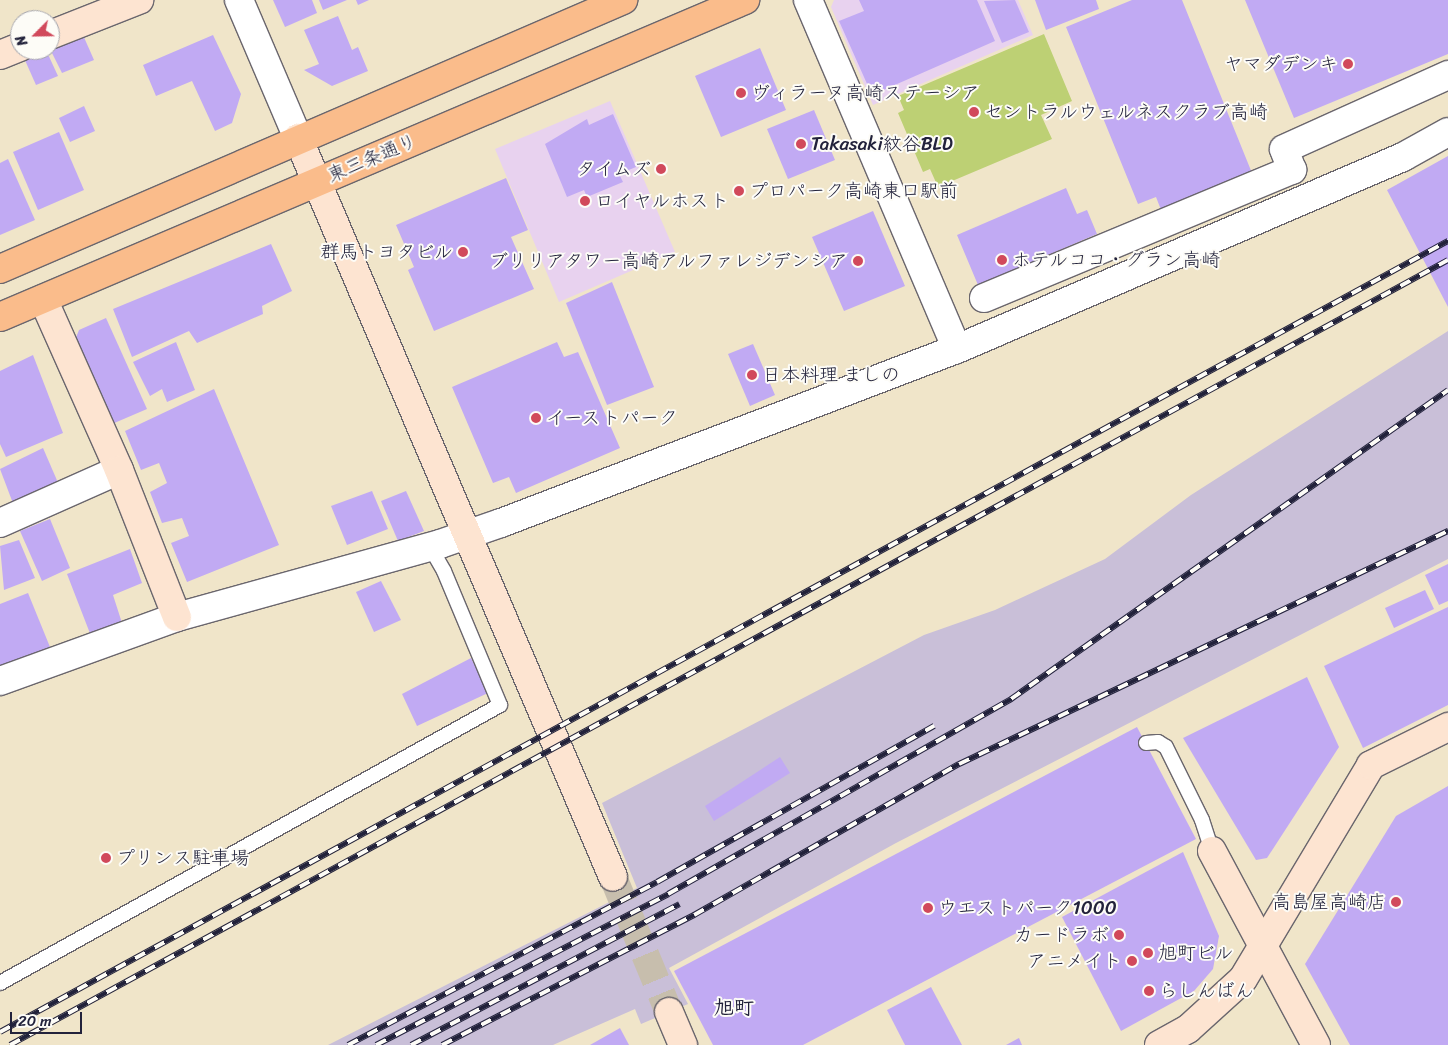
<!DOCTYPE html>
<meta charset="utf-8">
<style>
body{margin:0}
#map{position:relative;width:1448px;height:1045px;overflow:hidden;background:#f0e5c9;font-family:Sriracha,"Klee One",sans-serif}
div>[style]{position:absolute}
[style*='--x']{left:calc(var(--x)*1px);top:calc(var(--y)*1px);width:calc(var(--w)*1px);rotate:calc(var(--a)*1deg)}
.built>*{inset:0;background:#e8d2ef}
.industrial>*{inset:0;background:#c9bfd8}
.green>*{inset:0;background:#bdd074}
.building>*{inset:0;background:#c1aaf3}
.secondary-tunnel>*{height:28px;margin-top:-14px;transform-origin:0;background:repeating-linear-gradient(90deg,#c7bead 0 28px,transparent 0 42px)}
.roads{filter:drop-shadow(1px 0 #6a666d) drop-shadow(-1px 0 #6a666d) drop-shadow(0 1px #6a666d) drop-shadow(0 -1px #6a666d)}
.lane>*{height:14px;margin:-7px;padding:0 7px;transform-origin:7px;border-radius:7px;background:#fff}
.street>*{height:28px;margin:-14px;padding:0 14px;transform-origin:14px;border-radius:14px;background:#fff}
.secondary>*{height:28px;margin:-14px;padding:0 14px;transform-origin:14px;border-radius:14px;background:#fde4d1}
.highway>*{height:28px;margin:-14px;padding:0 14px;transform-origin:14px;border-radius:14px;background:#fabc8b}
.rail>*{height:5.5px;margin-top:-2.75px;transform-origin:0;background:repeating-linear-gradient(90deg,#fdfcf7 0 11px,#22223b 0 22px);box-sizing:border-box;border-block:1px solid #22223b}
.dots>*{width:14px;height:14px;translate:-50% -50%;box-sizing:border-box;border:2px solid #fdfcf7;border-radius:50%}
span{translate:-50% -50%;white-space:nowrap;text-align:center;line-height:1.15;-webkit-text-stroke:4px #fdfcf7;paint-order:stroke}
.poi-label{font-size:19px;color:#22223b}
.right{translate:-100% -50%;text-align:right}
.left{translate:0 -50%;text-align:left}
.street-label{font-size:19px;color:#22223b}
.neighbourhood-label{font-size:20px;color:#22223b;font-weight:700}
.north{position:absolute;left:10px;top:10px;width:50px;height:50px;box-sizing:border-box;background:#fdfcf7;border:1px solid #a5a5ac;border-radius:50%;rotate:247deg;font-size:14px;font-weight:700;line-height:20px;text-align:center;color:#22223b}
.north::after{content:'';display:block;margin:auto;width:18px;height:22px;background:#d1495b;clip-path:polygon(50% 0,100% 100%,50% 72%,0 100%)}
.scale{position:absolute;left:10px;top:1012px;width:72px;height:22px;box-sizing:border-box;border:2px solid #22223b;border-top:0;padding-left:6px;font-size:15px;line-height:18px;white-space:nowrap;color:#22223b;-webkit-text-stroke:4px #fdfcf7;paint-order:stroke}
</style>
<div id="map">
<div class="built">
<div style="clip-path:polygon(834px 0,1018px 0,1033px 35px,873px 105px,831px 7px)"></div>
<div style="clip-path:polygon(610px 101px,675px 252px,559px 302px,495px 149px)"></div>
</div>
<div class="industrial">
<div style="clip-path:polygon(1448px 331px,1448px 559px,896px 843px,669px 968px,688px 1004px,641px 1024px,635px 1009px,553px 1045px,328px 1045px,637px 888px,602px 803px,924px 635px,995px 610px,1105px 559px,1191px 495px)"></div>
</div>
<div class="green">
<div style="clip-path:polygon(1044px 34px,1072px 101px,1041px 115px,1052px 139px,938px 187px,930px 169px,923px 172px,898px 113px,904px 110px,898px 96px)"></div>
</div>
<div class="building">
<div style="clip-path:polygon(273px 0,312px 0,317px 13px,285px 27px)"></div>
<div style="clip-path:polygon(319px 0,347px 0,323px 10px)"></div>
<div style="clip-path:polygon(356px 0,369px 0,358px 5px)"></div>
<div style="clip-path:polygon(859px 0,977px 0,995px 41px,872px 95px,839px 21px,864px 11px)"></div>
<div style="clip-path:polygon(1015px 0,1029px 32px,1002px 43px,984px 1px)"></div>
<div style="clip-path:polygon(1035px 0,1096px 0,1099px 9px,1046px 30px)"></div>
<div style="clip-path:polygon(1132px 0,1182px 0,1254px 178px,1163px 215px,1156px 197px,1138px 204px,1066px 27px)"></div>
<div style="clip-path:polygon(1245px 0,1448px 0,1448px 54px,1294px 118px)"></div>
<div style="clip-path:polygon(338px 16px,352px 50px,358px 47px,368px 71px,332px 86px,304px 70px,319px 64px,304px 30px)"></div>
<div style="clip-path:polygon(83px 35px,94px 60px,62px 73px,50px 49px)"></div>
<div style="clip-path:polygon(213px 35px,241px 94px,232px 123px,215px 131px,192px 81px,156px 96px,143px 65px)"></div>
<div style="clip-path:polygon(760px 48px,786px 110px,721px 137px,695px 76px)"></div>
<div style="clip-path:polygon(46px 50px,58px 76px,36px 85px,24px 58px)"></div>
<div style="clip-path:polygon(84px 106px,95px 131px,70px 142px,59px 118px)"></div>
<div style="clip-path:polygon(814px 110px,835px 160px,788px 179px,767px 129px)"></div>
<div style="clip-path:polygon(613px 114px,636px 167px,619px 174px,623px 182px,587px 197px,584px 190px,567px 197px,545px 144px,587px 119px,589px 125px)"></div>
<div style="clip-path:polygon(59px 132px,84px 190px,38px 210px,13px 152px)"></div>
<div style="clip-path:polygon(1448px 156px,1448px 307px,1387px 190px)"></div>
<div style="clip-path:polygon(8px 159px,35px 220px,0 235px,0 163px)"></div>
<div style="clip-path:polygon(506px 178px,528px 230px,511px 237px,534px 289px,434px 331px,408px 270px,414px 267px,396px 225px)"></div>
<div style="clip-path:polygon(1066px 188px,1077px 214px,1087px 210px,1097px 234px,978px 285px,957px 235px)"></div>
<div style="clip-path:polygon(873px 211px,905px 286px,844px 311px,812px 237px)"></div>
<div style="clip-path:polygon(271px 244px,292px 291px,262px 306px,263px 314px,197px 343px,189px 331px,132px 357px,113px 309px)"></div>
<div style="clip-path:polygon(612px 282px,654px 387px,607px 405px,566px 303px)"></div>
<div style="clip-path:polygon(106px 318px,147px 409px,112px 424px,75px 340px,79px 330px)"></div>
<div style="clip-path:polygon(176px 342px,195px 390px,167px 402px,162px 389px,150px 396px,133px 362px)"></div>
<div style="clip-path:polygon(557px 342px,564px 357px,578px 352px,620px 448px,516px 493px,509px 477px,493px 483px,452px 387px)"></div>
<div style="clip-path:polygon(753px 344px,775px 395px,750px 406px,728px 354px)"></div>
<div style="clip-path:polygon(33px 355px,63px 433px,6px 457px,0 444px,0 371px)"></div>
<div style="clip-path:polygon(214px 389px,279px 545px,187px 582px,171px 543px,189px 536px,182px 518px,162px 523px,150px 492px,167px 483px,159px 463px,141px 470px,125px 431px)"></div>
<div style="clip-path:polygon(43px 448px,59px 485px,14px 506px,0 469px)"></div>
<div style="clip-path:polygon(372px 491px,388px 529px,347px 545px,331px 506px)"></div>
<div style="clip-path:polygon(406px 491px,424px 531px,398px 541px,381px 501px)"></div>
<div style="clip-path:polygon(50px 519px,70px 568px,42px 581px,20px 531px)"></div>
<div style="clip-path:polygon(19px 540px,35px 578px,4px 590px,0 546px)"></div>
<div style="clip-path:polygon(130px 549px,142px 583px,113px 595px,122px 623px,91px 636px,67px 574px)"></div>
<div style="clip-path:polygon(1448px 564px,1448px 601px,1439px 605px,1425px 575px)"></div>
<div style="clip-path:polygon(381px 581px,401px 620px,374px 632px,356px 592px)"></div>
<div style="clip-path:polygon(1425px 590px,1434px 609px,1394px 628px,1385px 608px)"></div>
<div style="clip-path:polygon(28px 593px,50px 647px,0 670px,0 604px)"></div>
<div style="clip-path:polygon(1448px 607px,1448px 705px,1363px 748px,1324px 666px)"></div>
<div style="clip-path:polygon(471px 658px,488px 693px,417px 726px,402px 694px)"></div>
<div style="clip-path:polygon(1307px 677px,1339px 747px,1267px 858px,1256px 860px,1183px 738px)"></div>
<div style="clip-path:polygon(1137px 727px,1196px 839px,803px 1045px,713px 1045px,674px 971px)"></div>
<div style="clip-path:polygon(780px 757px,790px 773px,714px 821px,705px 806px)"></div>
<div style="clip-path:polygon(1448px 786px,1448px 1045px,1350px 1045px,1305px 964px,1396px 816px)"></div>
<div style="clip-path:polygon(1183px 852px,1219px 936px,1213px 969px,1194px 991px,1121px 1031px,1062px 917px)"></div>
<div style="clip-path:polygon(931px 987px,962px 1045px,905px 1045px,887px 1010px)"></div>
<div style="clip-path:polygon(620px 1028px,629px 1045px,590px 1045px)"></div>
<div style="clip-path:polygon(1019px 1038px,1022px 1045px,1006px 1045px)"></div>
</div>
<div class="secondary-tunnel">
<div style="--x:613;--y:877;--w:146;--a:67.5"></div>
</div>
<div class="roads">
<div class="lane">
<div style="--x:1146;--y:743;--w:12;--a:-5"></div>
<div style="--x:1158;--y:742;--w:9;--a:32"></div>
<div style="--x:1166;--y:747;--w:81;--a:63.7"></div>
<div style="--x:1202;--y:820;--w:33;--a:72"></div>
<div style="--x:0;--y:983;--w:572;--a:-29.07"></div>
<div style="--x:500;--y:705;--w:145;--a:-112.7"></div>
<div style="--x:444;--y:571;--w:28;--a:-120"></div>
</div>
<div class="street">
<div style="--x:239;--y:0;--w:150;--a:66.9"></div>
<div style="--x:808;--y:0;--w:379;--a:66.9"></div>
<div style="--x:984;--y:298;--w:334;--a:-22.6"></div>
<div style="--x:1292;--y:170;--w:22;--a:-111"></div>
<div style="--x:1284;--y:149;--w:180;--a:-24.3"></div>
<div style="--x:0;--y:523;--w:130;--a:-24"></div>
<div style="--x:0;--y:681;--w:188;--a:-19.9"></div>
<div style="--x:177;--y:617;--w:273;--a:-15.5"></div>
<div style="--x:440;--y:544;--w:65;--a:-19"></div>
<div style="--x:501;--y:523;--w:488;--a:-20.9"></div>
<div style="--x:957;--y:349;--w:486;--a:-23.3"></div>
<div style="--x:1403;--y:157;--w:51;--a:-29.1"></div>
</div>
<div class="secondary">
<div style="--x:50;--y:35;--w:96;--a:-21.5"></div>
<div style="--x:0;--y:55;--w:22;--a:-22"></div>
<div style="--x:298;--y:138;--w:803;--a:66.91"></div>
<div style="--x:43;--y:299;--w:187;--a:66"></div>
<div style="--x:119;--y:470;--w:158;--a:68.5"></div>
<div style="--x:1212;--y:851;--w:220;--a:61.8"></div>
<div style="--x:669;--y:1012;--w:36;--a:67"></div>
<div style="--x:1159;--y:1045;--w:33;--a:-29"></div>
<div style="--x:1188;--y:1029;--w:74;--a:-42.3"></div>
<div style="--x:1243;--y:979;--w:249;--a:-59.1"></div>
<div style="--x:1371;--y:765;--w:86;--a:-26.3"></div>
</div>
<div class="highway">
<div style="--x:0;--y:269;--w:679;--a:-23.35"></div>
<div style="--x:0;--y:317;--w:810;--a:-23.05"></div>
</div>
</div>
<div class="rail">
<div style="--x:0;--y:1032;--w:1650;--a:-28.65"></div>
<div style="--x:10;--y:1045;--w:1638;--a:-28.63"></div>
<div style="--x:348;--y:1045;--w:349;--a:-27.8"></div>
<div style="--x:657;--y:882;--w:318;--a:-29.4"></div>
<div style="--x:376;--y:1045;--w:329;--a:-27.3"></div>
<div style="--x:668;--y:894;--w:395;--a:-29.6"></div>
<div style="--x:1011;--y:699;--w:535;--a:-35.26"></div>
<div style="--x:411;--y:1045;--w:303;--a:-27.7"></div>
<div style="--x:442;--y:1045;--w:284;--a:-27.3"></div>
<div style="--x:694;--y:915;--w:305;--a:-29.7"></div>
<div style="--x:959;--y:764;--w:542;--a:-25.48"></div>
</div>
<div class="dots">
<div style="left:1348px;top:64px;background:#d1495b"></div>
<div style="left:741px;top:93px;background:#d1495b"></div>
<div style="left:974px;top:112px;background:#d1495b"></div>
<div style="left:801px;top:144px;background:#d1495b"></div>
<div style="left:661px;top:169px;background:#d1495b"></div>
<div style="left:739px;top:191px;background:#d1495b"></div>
<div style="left:585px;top:201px;background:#d1495b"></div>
<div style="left:463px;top:252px;background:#d1495b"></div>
<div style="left:1002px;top:260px;background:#d1495b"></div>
<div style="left:858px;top:261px;background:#d1495b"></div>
<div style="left:752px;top:375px;background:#d1495b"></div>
<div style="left:536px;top:418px;background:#d1495b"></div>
<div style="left:106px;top:858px;background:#d1495b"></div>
<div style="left:1396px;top:902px;background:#d1495b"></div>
<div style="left:928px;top:908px;background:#d1495b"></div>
<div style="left:1119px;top:935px;background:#d1495b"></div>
<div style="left:1148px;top:953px;background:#d1495b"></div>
<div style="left:1132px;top:961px;background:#d1495b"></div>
<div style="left:1149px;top:991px;background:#d1495b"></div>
</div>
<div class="poi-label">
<span class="right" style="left:1338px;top:64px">ヤマダデンキ</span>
<span class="left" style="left:751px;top:93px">ヴィラーヌ高崎ステーシア</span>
<span class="left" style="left:984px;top:112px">セントラルウェルネスクラブ高崎</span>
<span class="left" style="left:811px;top:144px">Takasaki紋谷BLD</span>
<span class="right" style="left:651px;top:169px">タイムズ</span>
<span class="left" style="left:749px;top:191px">プロパーク高崎東口駅前</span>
<span class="left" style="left:595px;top:201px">ロイヤルホスト</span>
<span class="right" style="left:453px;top:252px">群馬トヨタビル</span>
<span class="left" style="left:1012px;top:260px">ホテルココ・グラン高崎</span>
<span class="right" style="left:848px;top:261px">ブリリアタワー高崎アルファレジデンシア</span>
<span class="left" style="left:762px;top:375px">日本料理 ましの</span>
<span class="left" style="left:546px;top:418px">イーストパーク</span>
<span class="left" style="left:116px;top:858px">プリンス駐車場</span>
<span class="right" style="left:1386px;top:902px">高島屋高崎店</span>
<span class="left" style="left:938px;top:908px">ウエストパーク1000</span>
<span class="right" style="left:1109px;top:935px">カードラボ</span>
<span class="left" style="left:1158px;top:953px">旭町ビル</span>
<span class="right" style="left:1122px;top:961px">アニメイト</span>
<span class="left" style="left:1159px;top:991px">らしんばん</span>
</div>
<div class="street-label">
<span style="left:372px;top:158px;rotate:-23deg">東三条通り</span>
</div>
<div class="neighbourhood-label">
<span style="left:734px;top:1007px">旭町</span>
</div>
<div class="north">N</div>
<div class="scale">20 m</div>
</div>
